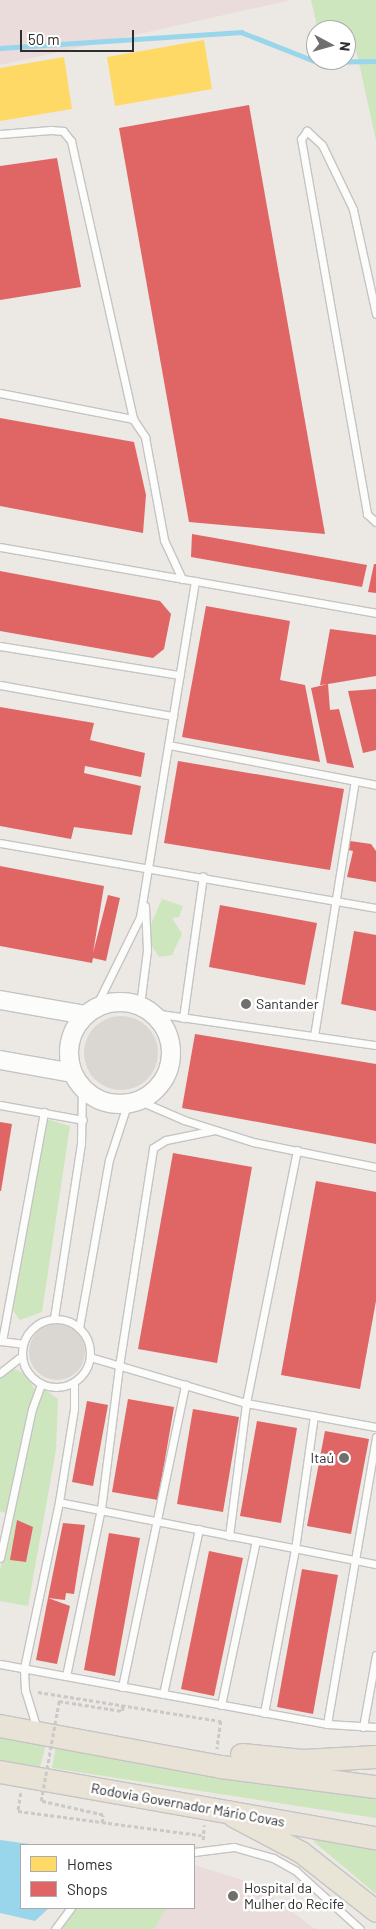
<!DOCTYPE html>
<meta charset="utf-8">
<style>
body{margin:0}
#map{position:relative;width:376px;height:1929px;overflow:hidden;background:#ece8e4;font-family:Barlow,sans-serif}
div>[style]{position:absolute}
[style*='--x']{left:calc(var(--x)*1px);top:calc(var(--y)*1px);width:calc(var(--w)*1px);rotate:calc(var(--a)*1deg)}
.medical>*{inset:0;background:#e9dcdb}
.green>*{inset:0;background:#cee6be}
.plaza>*{inset:0;background:#dad6d2}
.round{border-radius:50%}
.water>*{inset:0;background:#99d6ec}
.homes>*{inset:0;background:#ffd966}
.shops>*{inset:0;background:#e06666}
.stream>*{height:4.5px;margin:-2.25px;padding:0 2.25px;transform-origin:2.25px;border-radius:2.25px;background:#99d6ec}
.path>*{height:2.5px;margin-top:-1.25px;transform-origin:0;background:repeating-linear-gradient(90deg,#c9c9c8 0 4px,transparent 0 6.5px)}
.roads{filter:drop-shadow(1px 0 #c5c4c5) drop-shadow(-1px 0 #c5c4c5) drop-shadow(0 1px #c5c4c5) drop-shadow(0 -1px #c5c4c5)}
.service>*{height:7px;margin:-3.5px;padding:0 3.5px;transform-origin:3.5px;border-radius:3.5px;background:#fcfcfb}
.service>.ring{margin:-3.5px;padding:0;box-sizing:content-box;background:none;border:7px solid #fcfcfb;border-radius:50%}
.tertiary>*{height:18px;margin:-9px;padding:0 9px;transform-origin:9px;border-radius:9px;background:#fcfcfb}
.tertiary>.ring{margin:-9px;padding:0;box-sizing:content-box;background:none;border:18px solid #fcfcfb;border-radius:50%}
.primary>*{height:21px;margin:-10.5px;padding:0 10.5px;transform-origin:10.5px;border-radius:10.5px;background:#e8e4d6}
.trunk>*{height:22px;margin:-11px;padding:0 11px;transform-origin:11px;border-radius:11px;background:#e9e2d6}
.path-bridge>*{height:2.5px;margin-top:-1.25px;transform-origin:0;background:repeating-linear-gradient(90deg,#c9c9c8 0 4px,transparent 0 6.5px)}
.dots>*{width:14px;height:14px;translate:-50% -50%;box-sizing:border-box;border:2px solid #fff;border-radius:50%}
span{translate:-50% -50%;white-space:nowrap;text-align:center;line-height:1.15;-webkit-text-stroke:5px #fff;paint-order:stroke}
.poi-label{font-size:14px;color:#2e2e2e}
.left{translate:0 -50%;text-align:left}
.right{translate:-100% -50%;text-align:right}
.street-label{font-size:14px;color:#2e2e2e}
.legend{position:absolute;left:20px;top:1844px;width:175px;height:65px;box-sizing:border-box;background:#fff;border:1px solid #ababab;margin:0;padding:6px 9px;list-style:none;font-size:15px;color:#2e2e2e}
.legend li{display:flex;align-items:center;gap:10px;height:25px}
.legend b{width:25px;border:1px solid #ababab}
.north{position:absolute;left:306px;top:20px;width:50px;height:50px;box-sizing:border-box;background:#fff;border:1px solid #ababab;border-radius:50%;rotate:96deg;font-size:14px;font-weight:700;line-height:20px;text-align:center;color:#2e2e2e}
.north::after{content:'';display:block;margin:auto;width:18px;height:22px;background:#706f6e;clip-path:polygon(50% 0,100% 100%,50% 72%,0 100%)}
.scale{position:absolute;left:20px;top:30px;width:114px;height:22px;box-sizing:border-box;border:2px solid #2e2e2e;border-top:0;padding-left:6px;font-size:15px;line-height:18px;white-space:nowrap;color:#2e2e2e;-webkit-text-stroke:4px #fff;paint-order:stroke}
</style>
<div id="map">
<div class="medical">
<div style="clip-path:polygon(0 0,291px 0,0 65px)"></div>
<div style="clip-path:polygon(194px 1865px,255px 1884px,315px 1929px,154px 1929px,167px 1908px,194px 1908px)"></div>
</div>
<div class="green">
<div style="clip-path:polygon(311px 0,376px 0,376px 140px,352px 32px,318px 30px)"></div>
<div style="clip-path:polygon(162px 899px,183px 906px,179px 917px,172px 918px,182px 934px,172px 955px,159px 957px,151px 945px,151px 924px)"></div>
<div style="clip-path:polygon(46px 1119px,70px 1126px,42px 1312px,20px 1320px,9px 1305px)"></div>
<div style="clip-path:polygon(12px 1368px,26px 1374px,35px 1390px,6px 1513px,0 1511px,0 1373px)"></div>
<div style="clip-path:polygon(40px 1386px,58px 1399px,56px 1450px,28px 1606px,0 1601px,0 1571px,32px 1409px)"></div>
<div style="clip-path:polygon(0 1736px,46px 1744px,39px 1771px,0 1764px)"></div>
<div style="clip-path:polygon(57px 1741px,376px 1789px,376px 1818px,52px 1768px)"></div>
<div style="clip-path:polygon(339px 1825px,376px 1832px,376px 1894px,313px 1841px)"></div>
<div style="clip-path:polygon(76px 1908px,167px 1908px,154px 1929px,58px 1929px,67px 1914px)"></div>
</div>
<div class="plaza">
<div class="round" style="left:84px;top:1016px;width:74px;height:74px"></div>
<div class="round" style="left:29px;top:1324px;width:56px;height:56px"></div>
</div>
<div class="water">
<div style="clip-path:polygon(0 1840px,37px 1845px,21px 1845px,21px 1908px,49px 1908px,35px 1921px,0 1913px)"></div>
</div>
<div class="homes">
<div style="clip-path:polygon(204px 40px,212px 89px,115px 106px,107px 57px)"></div>
<div style="clip-path:polygon(64px 57px,72px 109px,0 121px,0 68px)"></div>
</div>
<div class="shops">
<div style="clip-path:polygon(249px 105px,325px 534px,189px 522px,119px 128px)"></div>
<div style="clip-path:polygon(57px 158px,81px 287px,0 300px,0 166px)"></div>
<div style="clip-path:polygon(0 418px,134px 442px,146px 495px,143px 533px,0 506px)"></div>
<div style="clip-path:polygon(192px 534px,367px 565px,362px 587px,191px 557px)"></div>
<div style="clip-path:polygon(374px 564px,376px 564px,376px 593px,368px 592px)"></div>
<div style="clip-path:polygon(0 571px,160px 601px,171px 614px,164px 649px,153px 658px,0 631px)"></div>
<div style="clip-path:polygon(206px 606px,290px 621px,280px 680px,305px 685px,320px 762px,182px 737px)"></div>
<div style="clip-path:polygon(330px 629px,376px 635px,376px 676px,328px 684px,330px 710px,339px 709px,354px 768px,327px 763px,311px 688px,328px 684px,320px 685px)"></div>
<div style="clip-path:polygon(376px 689px,376px 750px,363px 753px,348px 691px)"></div>
<div style="clip-path:polygon(0 707px,94px 723px,90px 740px,145px 753px,141px 777px,85px 766px,84px 773px,141px 786px,132px 835px,74px 827px,71px 839px,0 826px)"></div>
<div style="clip-path:polygon(178px 761px,344px 789px,330px 870px,164px 843px)"></div>
<div style="clip-path:polygon(350px 841px,371px 844px,376px 851px,376px 882px,347px 877px,353px 851px,348px 850px)"></div>
<div style="clip-path:polygon(0 866px,104px 886px,93px 953px,108px 895px,120px 898px,106px 961px,93px 958px,92px 963px,0 946px)"></div>
<div style="clip-path:polygon(220px 905px,317px 923px,305px 985px,209px 967px)"></div>
<div style="clip-path:polygon(354px 931px,376px 935px,376px 1011px,341px 1004px)"></div>
<div style="clip-path:polygon(195px 1034px,376px 1064px,376px 1144px,182px 1108px)"></div>
<div style="clip-path:polygon(0 1122px,12px 1124px,1px 1191px,0 1191px)"></div>
<div style="clip-path:polygon(173px 1153px,252px 1167px,217px 1363px,138px 1349px)"></div>
<div style="clip-path:polygon(316px 1181px,376px 1192px,376px 1301px,360px 1389px,281px 1375px)"></div>
<div style="clip-path:polygon(128px 1399px,174px 1407px,158px 1500px,112px 1492px)"></div>
<div style="clip-path:polygon(87px 1401px,108px 1405px,93px 1486px,72px 1482px)"></div>
<div style="clip-path:polygon(193px 1409px,239px 1417px,223px 1512px,177px 1504px)"></div>
<div style="clip-path:polygon(257px 1421px,297px 1428px,281px 1523px,240px 1516px)"></div>
<div style="clip-path:polygon(325px 1431px,369px 1439px,351px 1534px,307px 1526px)"></div>
<div style="clip-path:polygon(17px 1520px,33px 1527px,26px 1562px,10px 1560px)"></div>
<div style="clip-path:polygon(63px 1523px,85px 1525px,74px 1594px,66px 1593px,65px 1600px,48px 1598px)"></div>
<div style="clip-path:polygon(109px 1533px,140px 1538px,115px 1676px,84px 1670px)"></div>
<div style="clip-path:polygon(209px 1551px,243px 1558px,214px 1696px,181px 1689px)"></div>
<div style="clip-path:polygon(302px 1569px,338px 1575px,313px 1714px,277px 1707px)"></div>
<div style="clip-path:polygon(48px 1598px,70px 1606px,57px 1664px,36px 1660px)"></div>
</div>
<div class="stream">
<div style="--x:0;--y:48;--w:242;--a:-3.8"></div>
<div style="--x:241;--y:32;--w:82;--a:21.5"></div>
<div style="--x:317;--y:62;--w:59;--a:-1"></div>
</div>
<div class="path">
<div style="--x:38;--y:1692;--w:185;--a:9"></div>
<div style="--x:221;--y:1721;--w:28;--a:98"></div>
<div style="--x:21;--y:1793;--w:18;--a:99"></div>
<div style="--x:18;--y:1811;--w:185;--a:7.5"></div>
<div style="--x:203;--y:1840;--w:15;--a:-86"></div>
</div>
<div class="roads">
<div class="service">
<div style="--x:0;--y:134;--w:51;--a:-4.5"></div>
<div style="--x:51;--y:130;--w:12;--a:5"></div>
<div style="--x:63;--y:131;--w:13;--a:51"></div>
<div style="--x:71;--y:141;--w:285;--a:77.4"></div>
<div style="--x:376;--y:314;--w:107;--a:-102.4"></div>
<div style="--x:353;--y:209;--w:71;--a:-115.8"></div>
<div style="--x:322;--y:145;--w:21;--a:-137"></div>
<div style="--x:307;--y:131;--w:10;--a:127"></div>
<div style="--x:301;--y:139;--w:381;--a:80"></div>
<div style="--x:367;--y:514;--w:12;--a:42"></div>
<div style="--x:0;--y:393;--w:136;--a:11.1"></div>
<div style="--x:133;--y:419;--w:22;--a:56"></div>
<div style="--x:145;--y:437;--w:105;--a:79.5"></div>
<div style="--x:164;--y:540;--w:43;--a:65.2"></div>
<div style="--x:0;--y:547;--w:198;--a:9.9"></div>
<div style="--x:195;--y:581;--w:340;--a:99.3"></div>
<div style="--x:140;--y:917;--w:102;--a:116.3"></div>
<div style="--x:195;--y:581;--w:184;--a:10"></div>
<div style="--x:0;--y:646;--w:182;--a:9.2"></div>
<div style="--x:0;--y:685;--w:176;--a:10.2"></div>
<div style="--x:169;--y:745;--w:211;--a:10.9"></div>
<div style="--x:0;--y:843;--w:382;--a:9.8"></div>
<div style="--x:140;--y:1005;--w:55;--a:-82.7"></div>
<div style="--x:147;--y:950;--w:44;--a:-92.6"></div>
<div style="--x:153;--y:1013;--w:225;--a:8.2"></div>
<div style="--x:183;--y:1018;--w:143;--a:-82"></div>
<div style="--x:314;--y:1036;--w:258;--a:-80.9"></div>
<div style="--x:140;--y:1101;--w:48;--a:23.4"></div>
<div style="--x:184;--y:1120;--w:72;--a:17.7"></div>
<div style="--x:253;--y:1142;--w:126;--a:11.5"></div>
<div style="--x:0;--y:1105;--w:84;--a:10.2"></div>
<div style="--x:54;--y:1318;--w:176;--a:-81.2"></div>
<div style="--x:81;--y:1144;--w:56;--a:-89"></div>
<div class="ring" style="left:22px;top:1319px;width:61px;height:61px"></div>
<div style="--x:79;--y:1328;--w:171;--a:-79.9"></div>
<div style="--x:109;--y:1160;--w:58;--a:-71.9"></div>
<div style="--x:0;--y:1341;--w:23;--a:7"></div>
<div style="--x:2;--y:1341;--w:233;--a:-79.6"></div>
<div style="--x:90;--y:1357;--w:163;--a:16.4"></div>
<div style="--x:246;--y:1403;--w:132;--a:10.5"></div>
<div style="--x:0;--y:1373;--w:28;--a:-38"></div>
<div style="--x:74;--y:1382;--w:27;--a:90"></div>
<div style="--x:74;--y:1409;--w:94;--a:99.2"></div>
<div style="--x:59;--y:1502;--w:323;--a:11.1"></div>
<div style="--x:229;--y:1536;--w:134;--a:-82.7"></div>
<div style="--x:246;--y:1403;--w:258;--a:-78.6"></div>
<div style="--x:0;--y:1558;--w:152;--a:-77.9"></div>
<div style="--x:32;--y:1409;--w:27;--a:-70"></div>
<div style="--x:0;--y:1664;--w:332;--a:10.4"></div>
<div style="--x:327;--y:1724;--w:49;--a:3.5"></div>
<div style="--x:66;--y:1676;--w:171;--a:-78.2"></div>
<div style="--x:101;--y:1509;--w:144;--a:-82.8"></div>
<div style="--x:119;--y:1366;--w:221;--a:-81.1"></div>
<div style="--x:153;--y:1148;--w:15;--a:-32"></div>
<div style="--x:166;--y:1140;--w:50;--a:-11.5"></div>
<div style="--x:122;--y:1687;--w:309;--a:-78.2"></div>
<div style="--x:163;--y:1694;--w:169;--a:-77.7"></div>
<div style="--x:221;--y:1705;--w:168;--a:-78"></div>
<div style="--x:264;--y:1713;--w:167;--a:-79.3"></div>
<div style="--x:295;--y:1549;--w:135;--a:-81.9"></div>
<div style="--x:327;--y:1724;--w:291;--a:-80.3"></div>
<div style="--x:363;--y:1727;--w:73;--a:-79.8"></div>
<div style="--x:37;--y:1729;--w:41;--a:-107.1"></div>
<div style="--x:25;--y:1690;--w:22;--a:-93"></div>
<div style="--x:24;--y:1668;--w:170;--a:-78.1"></div>
<div style="--x:194;--y:1852;--w:40;--a:-7.1"></div>
<div style="--x:234;--y:1847;--w:41;--a:15.8"></div>
<div style="--x:273;--y:1858;--w:26;--a:29"></div>
<div style="--x:296;--y:1871;--w:86;--a:42.2"></div>
<div style="--x:55;--y:1929;--w:26;--a:-53"></div>
</div>
<div class="tertiary">
<div style="--x:0;--y:1000;--w:86;--a:10"></div>
<div class="ring" style="left:69px;top:1002px;width:84px;height:84px"></div>
<div style="--x:0;--y:1060;--w:73;--a:10.2"></div>
</div>
<div class="primary">
<div style="--x:233;--y:1816;--w:77;--a:27.9"></div>
<div style="--x:301;--y:1852;--w:95;--a:38.2"></div>
</div>
<div class="trunk">
<div style="--x:0;--y:1726;--w:225;--a:10.5"></div>
<div style="--x:221;--y:1767;--w:156;--a:7.4"></div>
<div style="--x:242;--y:1755;--w:61;--a:5.6"></div>
<div style="--x:303;--y:1761;--w:73;--a:-3.1"></div>
<div style="--x:0;--y:1772;--w:382;--a:10"></div>
</div>
</div>
<div class="path-bridge">
<div style="--x:102;--y:1823;--w:8;--a:-83"></div>
<div style="--x:103;--y:1815;--w:64;--a:-167.3"></div>
<div style="--x:41;--y:1801;--w:102;--a:-79.8"></div>
<div style="--x:59;--y:1701;--w:64;--a:9"></div>
<div style="--x:122;--y:1711;--w:6;--a:-81"></div>
</div>
<div class="dots">
<div style="left:246px;top:1004px;background:#706f6e"></div>
<div style="left:344px;top:1458px;background:#706f6e"></div>
<div style="left:233px;top:1896px;background:#706f6e"></div>
</div>
<div class="poi-label">
<span class="left" style="left:256px;top:1004px">Santander</span>
<span class="right" style="left:334px;top:1458px">Itaú</span>
<span class="left" style="left:244px;top:1896px">Hospital da<br>Mulher do Recife</span>
</div>
<div class="street-label">
<span style="left:188px;top:1805px;rotate:10deg">Rodovia Governador Mário Covas</span>
</div>
<ul class="legend">
<li><b style="height:14px;background:#ffd966"></b>Homes</li>
<li><b style="height:14px;background:#e06666"></b>Shops</li>
</ul>
<div class="north">N</div>
<div class="scale">50 m</div>
</div>
